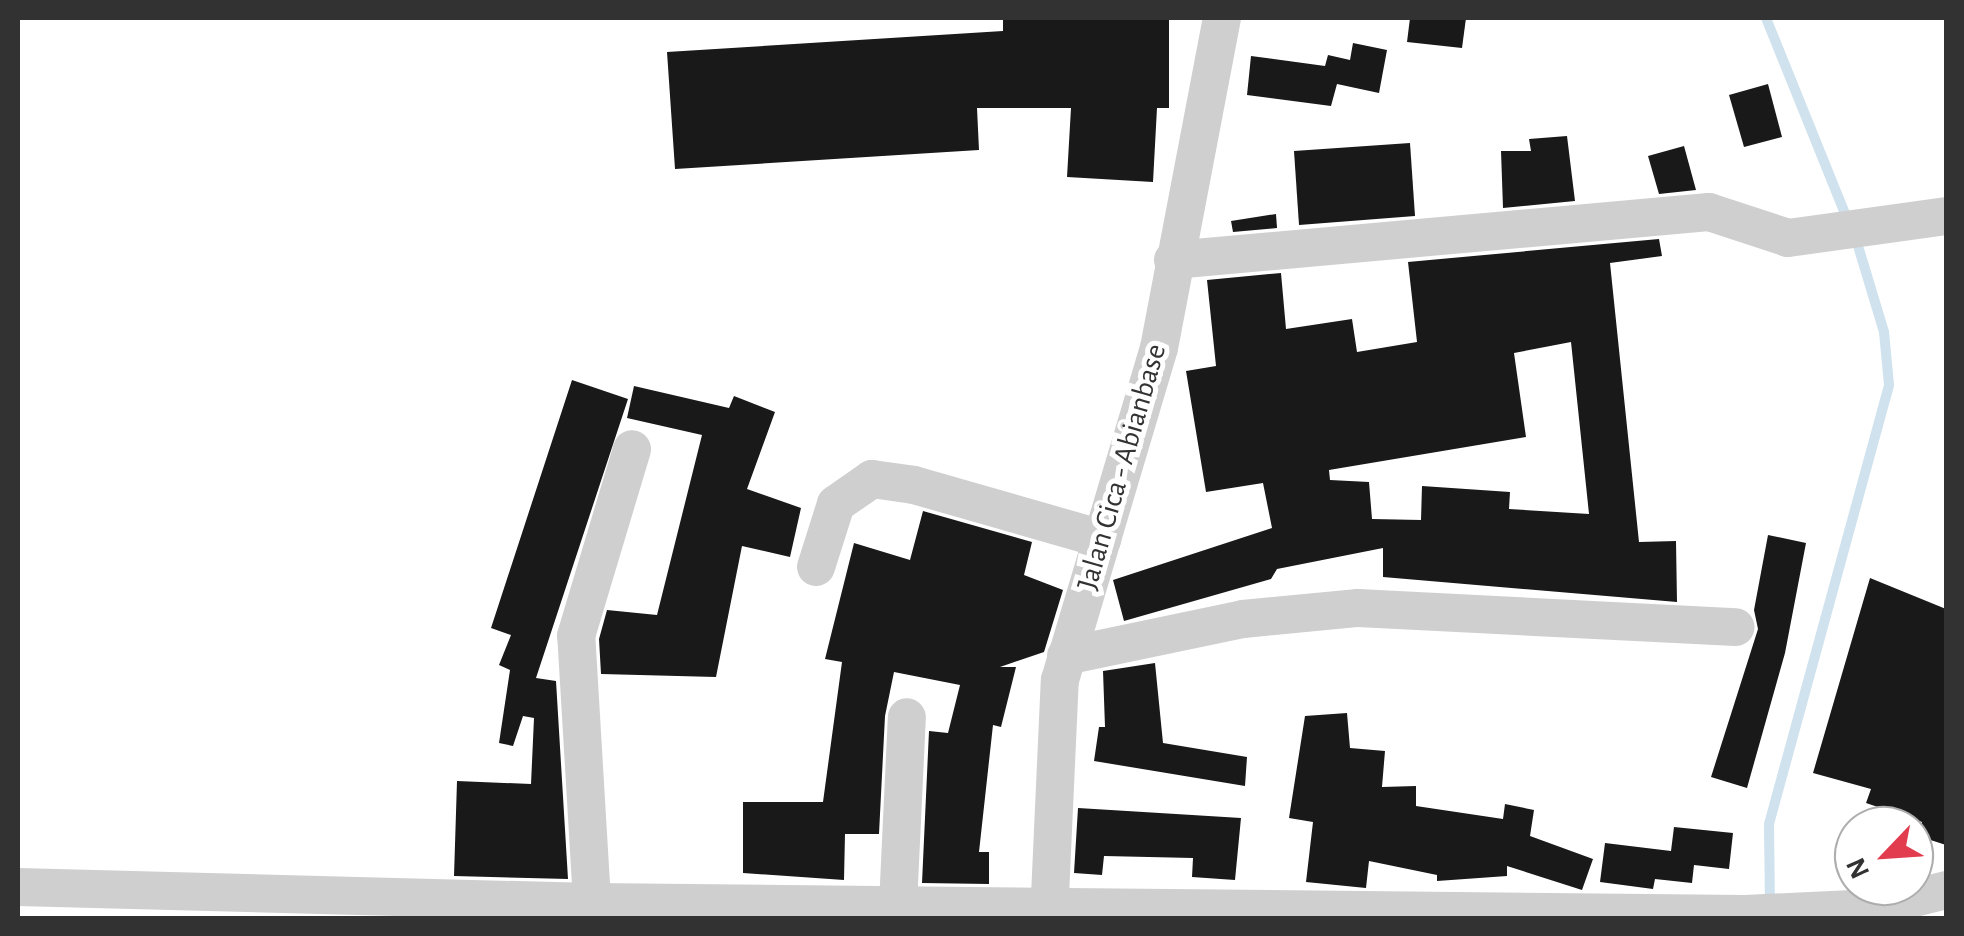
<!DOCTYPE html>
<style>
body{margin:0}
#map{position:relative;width:1964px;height:936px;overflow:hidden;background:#fff;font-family:"Alegreya Sans",sans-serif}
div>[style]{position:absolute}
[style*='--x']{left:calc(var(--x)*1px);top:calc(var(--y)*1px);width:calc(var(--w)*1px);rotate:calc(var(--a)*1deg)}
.stream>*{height:10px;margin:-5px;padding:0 5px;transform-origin:5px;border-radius:5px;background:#cfe2ed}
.building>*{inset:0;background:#191919}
.minor>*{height:38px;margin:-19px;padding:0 19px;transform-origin:19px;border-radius:19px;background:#cfcfcf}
span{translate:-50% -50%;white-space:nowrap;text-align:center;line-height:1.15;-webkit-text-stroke:10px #fff;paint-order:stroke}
.street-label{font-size:30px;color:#323232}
.frame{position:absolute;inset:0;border:20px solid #323232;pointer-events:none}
.north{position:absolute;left:1834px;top:806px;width:100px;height:100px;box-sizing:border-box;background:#fff;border:2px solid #adadad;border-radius:50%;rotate:245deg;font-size:28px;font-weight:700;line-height:40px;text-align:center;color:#323232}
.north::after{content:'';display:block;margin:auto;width:35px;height:45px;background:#e23c4f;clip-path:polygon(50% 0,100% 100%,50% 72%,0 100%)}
</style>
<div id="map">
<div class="stream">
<div style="--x:1766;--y:18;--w:219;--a:68"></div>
<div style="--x:1770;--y:908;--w:84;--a:-90.7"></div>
<div style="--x:1769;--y:824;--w:455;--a:-74.7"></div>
<div style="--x:1889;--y:385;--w:53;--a:-95.4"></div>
<div style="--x:1884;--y:332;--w:100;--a:-106.8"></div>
</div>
<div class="building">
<div style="clip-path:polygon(1410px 18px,1466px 18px,1462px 48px,1407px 42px)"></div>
<div style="clip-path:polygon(1003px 19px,1169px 19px,1169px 108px,1157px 108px,1153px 182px,1067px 177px,1071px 108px,977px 108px,979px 150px,675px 169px,667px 52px,1003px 31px)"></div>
<div style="clip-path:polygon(1353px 43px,1387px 50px,1379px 93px,1337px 84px,1331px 106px,1247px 95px,1251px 56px,1325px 66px,1328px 55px,1350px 60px)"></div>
<div style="clip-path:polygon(1768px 84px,1782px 137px,1744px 147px,1729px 95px)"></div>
<div style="clip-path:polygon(1567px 136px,1575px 201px,1503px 208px,1501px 151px,1531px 151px,1529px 139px)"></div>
<div style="clip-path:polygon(1410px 143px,1415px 216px,1299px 225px,1294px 151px)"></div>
<div style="clip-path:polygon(1684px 146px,1696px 190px,1659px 194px,1648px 156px)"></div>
<div style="clip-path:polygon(1276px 214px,1277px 228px,1233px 232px,1231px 221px)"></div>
<div style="clip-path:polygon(evenodd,1659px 239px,1662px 256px,1610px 263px,1639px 542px,1676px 541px,1677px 602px,1383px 577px,1383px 548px,1277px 569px,1271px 579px,1124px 621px,1113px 580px,1272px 528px,1263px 483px,1206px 492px,1186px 371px,1216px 366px,1207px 280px,1281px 273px,1286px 329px,1352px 319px,1357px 352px,1417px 342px,1408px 262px,1659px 239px,1571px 342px,1589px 514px,1509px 509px,1510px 492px,1422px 486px,1421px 520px,1372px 519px,1369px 482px,1330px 480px,1329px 470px,1526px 437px,1514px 353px,1571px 342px)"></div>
<div style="clip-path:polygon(572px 380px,628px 399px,536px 678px,556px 681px,568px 879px,454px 876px,457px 781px,531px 784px,534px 718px,523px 716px,513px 746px,499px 743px,510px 670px,499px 665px,511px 635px,491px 628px)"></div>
<div style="clip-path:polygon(634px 386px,729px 408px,734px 396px,775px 412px,747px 489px,801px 508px,790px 557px,742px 546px,716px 677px,601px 674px,599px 639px,607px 610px,657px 615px,702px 435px,627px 418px)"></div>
<div style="clip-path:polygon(923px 511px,1032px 542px,1024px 575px,1063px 590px,1044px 652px,1000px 667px,1016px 667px,1001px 727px,993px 725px,979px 852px,989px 852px,989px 884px,922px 883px,929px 731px,948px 733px,960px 685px,894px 672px,885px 716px,879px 834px,845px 834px,844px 880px,743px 873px,743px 802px,823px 802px,842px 662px,825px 659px,854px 543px,910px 560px)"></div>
<div style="clip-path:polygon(1768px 535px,1806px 543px,1785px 653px,1747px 788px,1711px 777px,1758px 629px,1754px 610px)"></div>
<div style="clip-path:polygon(1870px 578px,1946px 609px,1946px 845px,1918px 836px,1922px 822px,1866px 803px,1871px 789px,1813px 773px)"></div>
<div style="clip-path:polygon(1155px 663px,1163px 743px,1247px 757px,1245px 786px,1094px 761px,1099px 727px,1105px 727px,1103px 671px)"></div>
<div style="clip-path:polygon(1347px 713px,1350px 748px,1385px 751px,1382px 787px,1416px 786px,1416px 806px,1503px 819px,1505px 804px,1534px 810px,1530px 836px,1593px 859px,1582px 890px,1507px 866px,1507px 876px,1437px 881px,1437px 875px,1369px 861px,1366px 888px,1306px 882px,1313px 822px,1289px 818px,1305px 716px)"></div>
<div style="clip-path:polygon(1078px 808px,1241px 818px,1235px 880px,1192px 877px,1193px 858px,1104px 856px,1102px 875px,1074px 873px)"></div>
<div style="clip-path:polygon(1674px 827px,1733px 833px,1729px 869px,1694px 865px,1692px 883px,1655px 879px,1653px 889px,1600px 882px,1605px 843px,1671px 851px)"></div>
</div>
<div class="minor">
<div style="--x:1173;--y:260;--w:538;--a:-5.12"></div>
<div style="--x:1709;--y:212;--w:83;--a:18.2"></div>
<div style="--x:1788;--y:238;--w:160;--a:-7.9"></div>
<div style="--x:816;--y:567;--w:66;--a:-72.4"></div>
<div style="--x:836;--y:504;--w:44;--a:-34.8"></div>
<div style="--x:872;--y:479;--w:42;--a:8.1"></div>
<div style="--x:914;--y:485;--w:196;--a:16"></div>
<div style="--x:1066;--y:656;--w:181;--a:-11.8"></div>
<div style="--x:1243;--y:619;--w:116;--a:-5.5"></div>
<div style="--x:1358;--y:608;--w:378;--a:2.9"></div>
<div style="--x:18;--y:887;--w:574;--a:1.5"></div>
<div style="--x:592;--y:902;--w:1153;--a:0.6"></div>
<div style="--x:1745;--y:914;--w:129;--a:-2.7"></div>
<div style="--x:1874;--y:908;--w:74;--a:-14"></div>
<div style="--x:898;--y:905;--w:188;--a:-87.3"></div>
<div style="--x:593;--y:918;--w:283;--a:-93.4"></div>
<div style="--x:576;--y:636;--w:195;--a:-73.3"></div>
<div style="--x:1049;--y:918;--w:238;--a:-87.4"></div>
<div style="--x:1060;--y:680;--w:346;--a:-73.4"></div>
<div style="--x:1159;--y:348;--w:336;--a:-79.2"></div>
</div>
<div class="street-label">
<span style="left:1122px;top:467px;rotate:-74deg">Jalan Cica - Abianbase</span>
</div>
<div class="frame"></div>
<div class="north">N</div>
</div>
